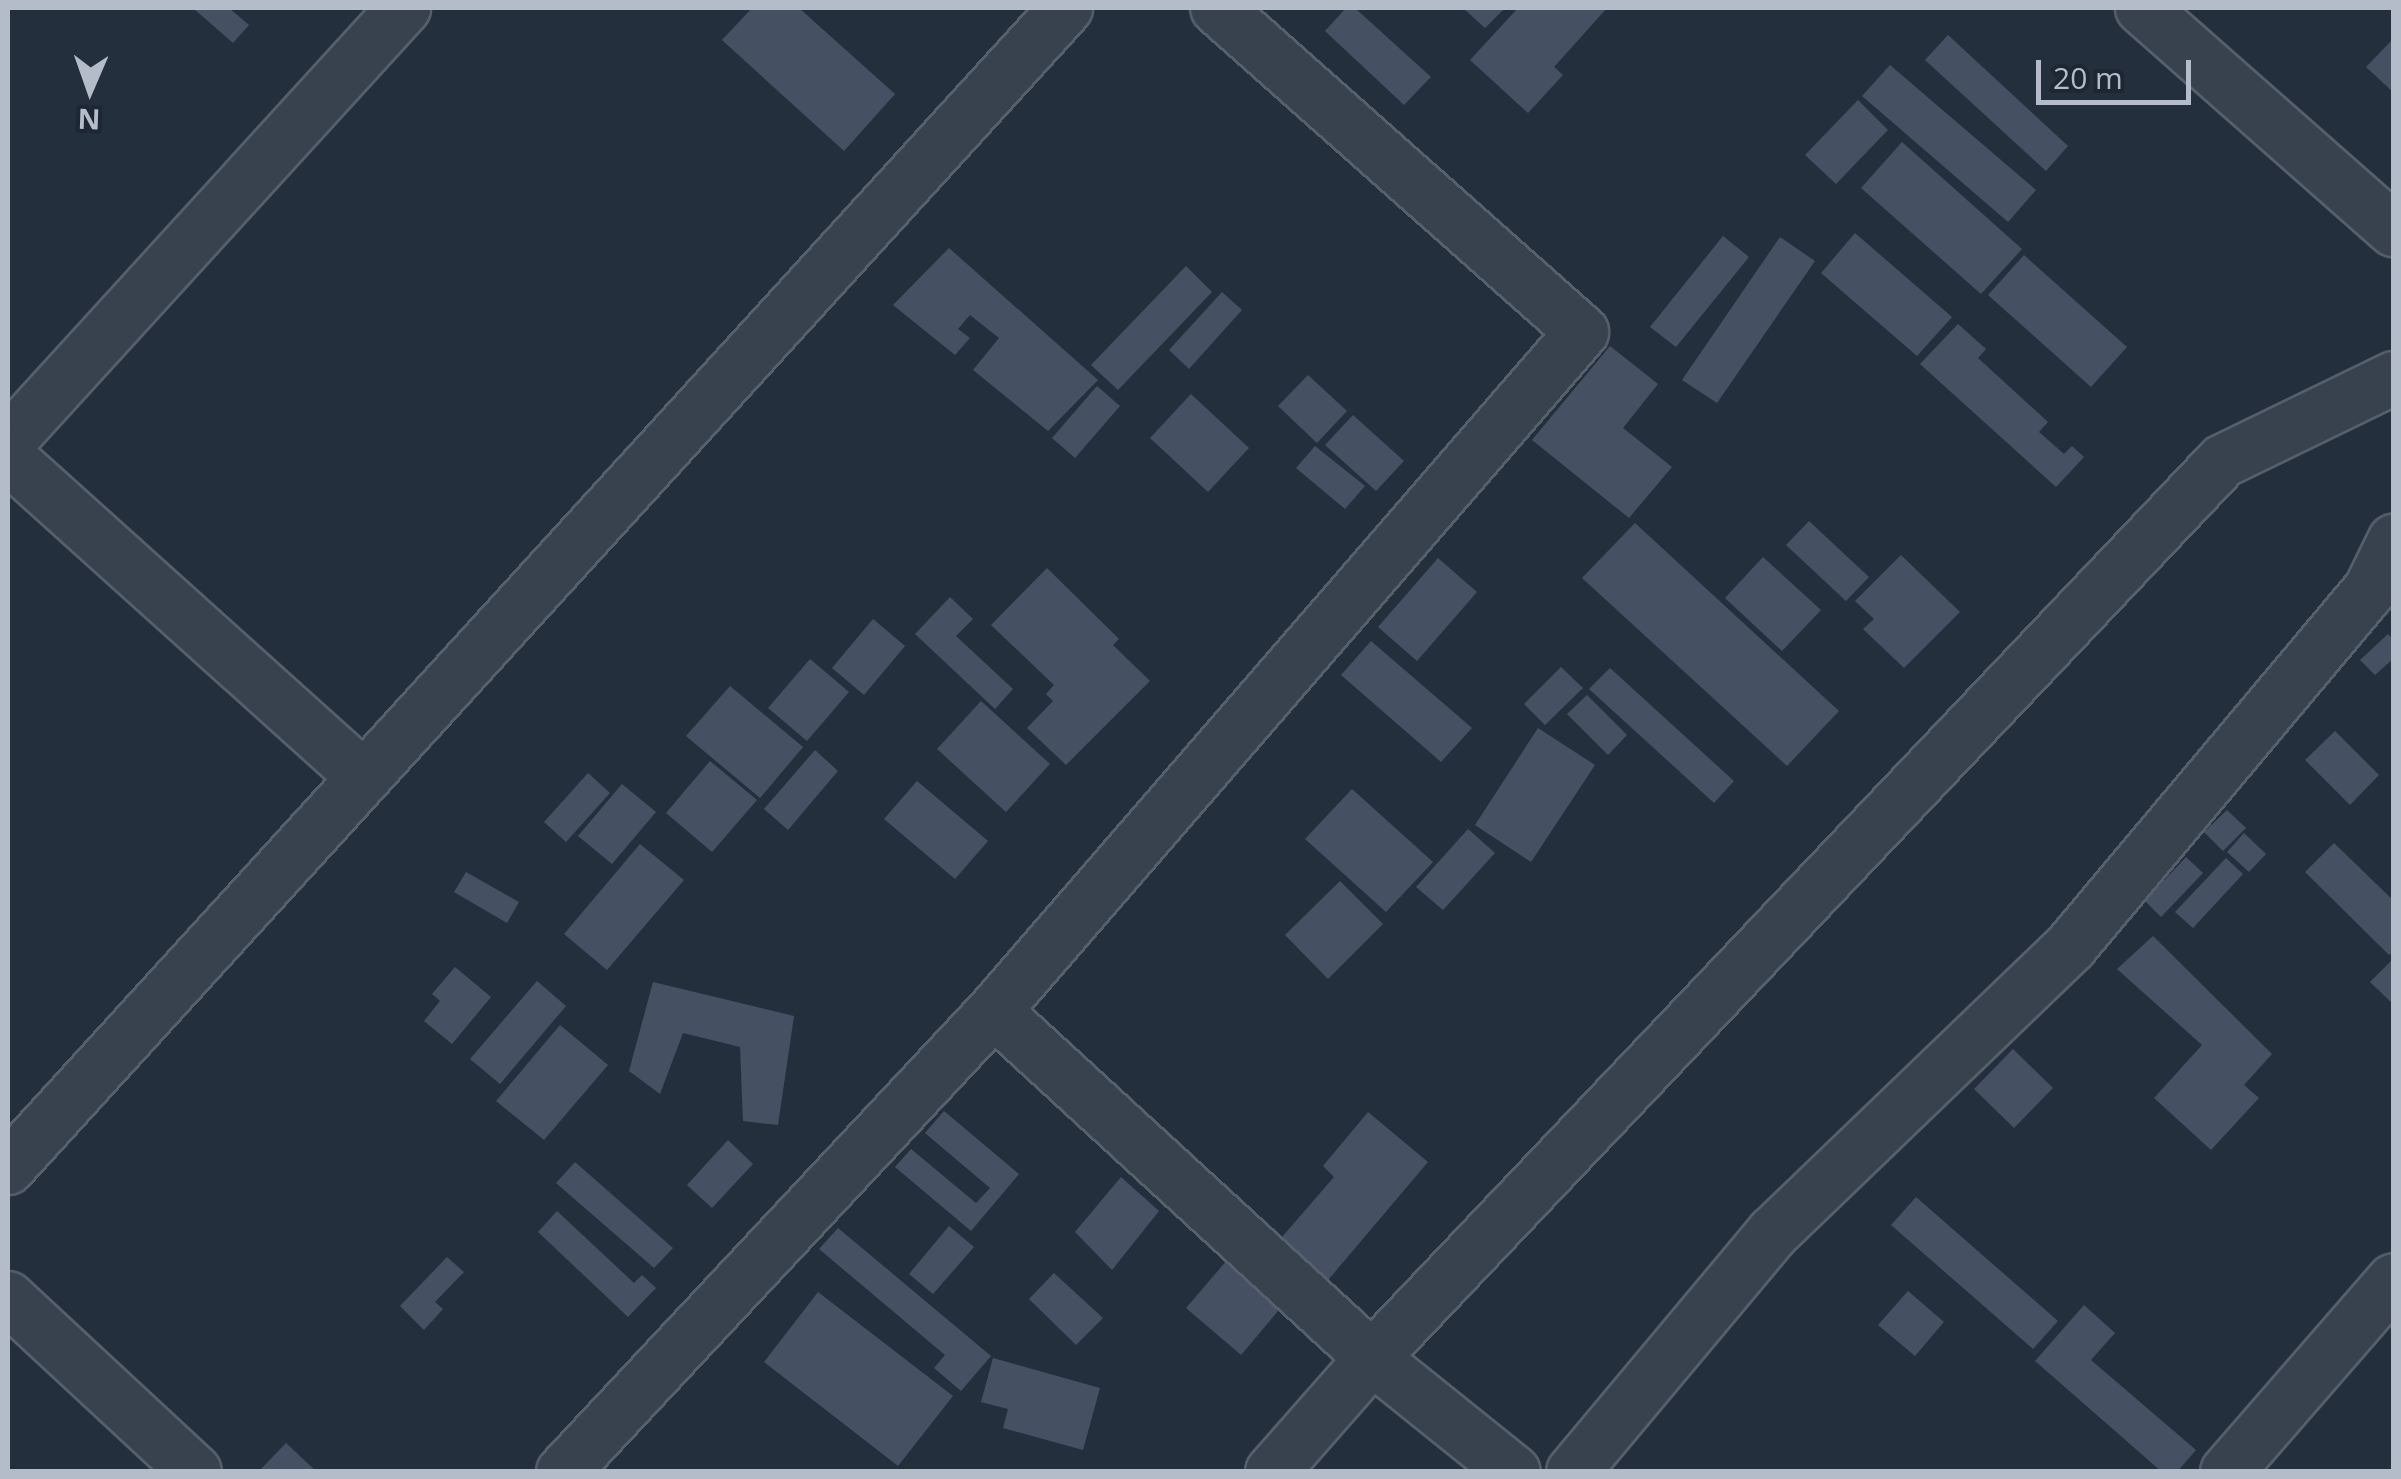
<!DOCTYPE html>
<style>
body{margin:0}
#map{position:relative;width:2401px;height:1479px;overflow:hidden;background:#242f3e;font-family:"Open Sans",sans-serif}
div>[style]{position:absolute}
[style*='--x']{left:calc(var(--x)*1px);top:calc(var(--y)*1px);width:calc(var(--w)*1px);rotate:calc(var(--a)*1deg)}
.building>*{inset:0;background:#455162}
.roads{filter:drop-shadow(2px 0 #565f6c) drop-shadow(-2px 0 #565f6c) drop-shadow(0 2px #565f6c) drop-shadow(0 -2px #565f6c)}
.minor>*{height:52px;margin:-26px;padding:0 26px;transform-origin:26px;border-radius:26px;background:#38414e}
span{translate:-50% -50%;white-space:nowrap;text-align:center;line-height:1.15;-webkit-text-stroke:8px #1d2633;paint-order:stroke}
.frame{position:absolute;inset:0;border:10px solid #b4bcc9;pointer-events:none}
.north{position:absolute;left:40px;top:40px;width:100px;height:100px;-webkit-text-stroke:8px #1d2633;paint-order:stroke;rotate:182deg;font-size:28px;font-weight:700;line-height:40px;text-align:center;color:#b4bcc9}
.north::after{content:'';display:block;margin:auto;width:35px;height:45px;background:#b4bcc9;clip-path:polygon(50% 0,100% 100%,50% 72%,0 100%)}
.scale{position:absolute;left:2036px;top:60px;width:155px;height:45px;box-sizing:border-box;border:5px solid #b4bcc9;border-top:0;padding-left:12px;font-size:30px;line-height:35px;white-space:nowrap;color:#b4bcc9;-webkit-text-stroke:8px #1d2633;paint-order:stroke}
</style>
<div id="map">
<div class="building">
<div style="clip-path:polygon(193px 8px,229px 8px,249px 25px,233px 43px)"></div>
<div style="clip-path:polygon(752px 8px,799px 8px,895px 94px,844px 151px,722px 40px)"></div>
<div style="clip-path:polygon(1346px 8px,1355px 8px,1431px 77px,1404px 105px,1325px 31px)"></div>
<div style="clip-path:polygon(1463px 8px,1505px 8px,1485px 28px)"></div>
<div style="clip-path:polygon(1518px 8px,1607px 8px,1554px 67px,1563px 75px,1528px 113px,1470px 60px)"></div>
<div style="clip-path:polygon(1948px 35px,2068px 146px,2046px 171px,1925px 60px)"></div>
<div style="clip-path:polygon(2394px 38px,2394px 93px,2366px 67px)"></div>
<div style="clip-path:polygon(1890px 65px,2036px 190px,2008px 222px,1862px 96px)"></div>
<div style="clip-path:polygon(1858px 100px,1888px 130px,1836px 184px,1805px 155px)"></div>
<div style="clip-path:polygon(1902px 142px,2022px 249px,1981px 294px,1861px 188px)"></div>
<div style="clip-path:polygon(1855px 233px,1952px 317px,1917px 356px,1821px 273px)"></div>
<div style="clip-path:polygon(1723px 236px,1749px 257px,1676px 347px,1650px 327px)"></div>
<div style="clip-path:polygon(1780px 237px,1815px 261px,1717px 403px,1682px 380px)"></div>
<div style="clip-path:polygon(949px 248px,1098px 380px,1048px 431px,973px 370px,999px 338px,970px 315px,958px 329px,970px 338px,955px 355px,893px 305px)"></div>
<div style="clip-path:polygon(2024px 255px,2127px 347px,2091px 387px,1988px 295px)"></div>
<div style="clip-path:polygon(1186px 266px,1212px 292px,1118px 390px,1091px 365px)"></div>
<div style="clip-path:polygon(1222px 292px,1242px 310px,1189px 369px,1169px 350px)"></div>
<div style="clip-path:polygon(1958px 324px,1986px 349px,1978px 358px,2048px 422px,2039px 432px,2064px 454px,2072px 446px,2084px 457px,2056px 487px,1920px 364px)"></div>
<div style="clip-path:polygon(1610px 346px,1658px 384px,1623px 428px,1672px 467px,1629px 518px,1532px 440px)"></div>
<div style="clip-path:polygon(1308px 375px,1347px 411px,1317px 443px,1278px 406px)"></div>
<div style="clip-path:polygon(1097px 386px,1120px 406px,1075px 458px,1052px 438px)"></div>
<div style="clip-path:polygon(1191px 394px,1249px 448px,1208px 492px,1150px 438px)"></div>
<div style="clip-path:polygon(1353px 415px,1404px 461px,1376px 491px,1325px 445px)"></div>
<div style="clip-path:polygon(1315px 446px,1365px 486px,1345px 509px,1296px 468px)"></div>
<div style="clip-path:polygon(1809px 521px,1869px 577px,1846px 601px,1786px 545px)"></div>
<div style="clip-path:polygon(1635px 523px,1839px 711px,1787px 766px,1582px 578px)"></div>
<div style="clip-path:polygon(1901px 555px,1960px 612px,1904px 668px,1863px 629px,1874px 619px,1855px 601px)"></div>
<div style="clip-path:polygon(1763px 557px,1821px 610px,1782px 651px,1725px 598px)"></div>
<div style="clip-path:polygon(1438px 558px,1477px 592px,1417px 661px,1378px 627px)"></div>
<div style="clip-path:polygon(1047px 568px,1119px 639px,1113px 645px,1150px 681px,1066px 765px,1027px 728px,1053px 701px,1046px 694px,1054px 685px,991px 625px)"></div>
<div style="clip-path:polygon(950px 597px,973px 619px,956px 636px,1013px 689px,995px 709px,915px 634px)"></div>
<div style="clip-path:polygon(873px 619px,905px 646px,864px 695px,832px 668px)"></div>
<div style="clip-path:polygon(2388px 634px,2394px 640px,2394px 658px,2375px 675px,2360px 660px)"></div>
<div style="clip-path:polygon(1371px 641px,1472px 728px,1441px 762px,1341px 675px)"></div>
<div style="clip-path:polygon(810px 659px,849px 692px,807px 741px,768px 708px)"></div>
<div style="clip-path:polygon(1561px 667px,1583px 688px,1545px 725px,1524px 704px)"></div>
<div style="clip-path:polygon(1610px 668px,1734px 781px,1714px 803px,1589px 689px)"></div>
<div style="clip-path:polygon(730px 686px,803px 747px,760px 798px,686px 736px)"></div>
<div style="clip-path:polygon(1587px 695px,1627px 735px,1608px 755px,1567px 714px)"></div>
<div style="clip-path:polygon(981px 701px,1050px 764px,1006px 812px,937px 749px)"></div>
<div style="clip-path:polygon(1538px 728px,1595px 765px,1531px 862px,1475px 825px)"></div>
<div style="clip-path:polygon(2335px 731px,2379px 775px,2350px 805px,2305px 760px)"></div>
<div style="clip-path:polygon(815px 750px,838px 771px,788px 830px,764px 809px)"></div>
<div style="clip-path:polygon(710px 761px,757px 800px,712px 852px,666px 813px)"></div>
<div style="clip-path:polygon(588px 773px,610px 793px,566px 842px,544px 822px)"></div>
<div style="clip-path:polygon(917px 781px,988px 841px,955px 879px,884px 819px)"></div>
<div style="clip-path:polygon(622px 784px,656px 812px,612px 864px,578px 836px)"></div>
<div style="clip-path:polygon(1352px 789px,1433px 862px,1386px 912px,1305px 839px)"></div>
<div style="clip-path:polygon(2227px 810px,2246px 828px,2223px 851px,2204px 832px)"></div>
<div style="clip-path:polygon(1468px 829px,1495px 853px,1443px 910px,1416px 887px)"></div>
<div style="clip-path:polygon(2244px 833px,2266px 854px,2249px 872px,2227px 852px)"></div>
<div style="clip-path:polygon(2334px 843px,2394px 901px,2394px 951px,2389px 955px,2305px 872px)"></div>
<div style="clip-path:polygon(640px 844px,684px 880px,607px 970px,564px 934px)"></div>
<div style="clip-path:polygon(2186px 857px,2203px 873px,2161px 917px,2145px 901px)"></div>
<div style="clip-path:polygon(2226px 858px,2243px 874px,2193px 928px,2175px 912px)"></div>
<div style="clip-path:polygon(466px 872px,519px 902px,507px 923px,454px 892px)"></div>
<div style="clip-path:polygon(1340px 881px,1383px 924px,1328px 979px,1285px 935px)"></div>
<div style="clip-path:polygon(2153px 936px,2272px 1054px,2244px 1085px,2259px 1098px,2211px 1150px,2154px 1098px,2202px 1045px,2117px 969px)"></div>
<div style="clip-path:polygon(2394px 958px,2394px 1005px,2370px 982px)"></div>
<div style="clip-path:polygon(455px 967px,491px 997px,452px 1044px,424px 1021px,440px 1001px,432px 994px)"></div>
<div style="clip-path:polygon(537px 981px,566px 1006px,500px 1084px,470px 1059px)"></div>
<div style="clip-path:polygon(653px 982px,794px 1016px,778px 1125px,743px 1121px,740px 1047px,683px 1033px,660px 1094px,629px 1071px)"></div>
<div style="clip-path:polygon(560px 1025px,608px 1065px,544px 1140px,496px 1101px)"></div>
<div style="clip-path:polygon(2013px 1049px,2053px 1088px,2014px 1128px,1974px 1089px)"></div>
<div style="clip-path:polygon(944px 1111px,1019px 1174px,971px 1231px,895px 1167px,911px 1149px,976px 1203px,990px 1188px,925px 1133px)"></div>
<div style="clip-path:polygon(1368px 1112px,1428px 1162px,1323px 1286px,1275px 1245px,1334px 1177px,1323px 1166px)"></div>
<div style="clip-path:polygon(728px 1140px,753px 1164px,712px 1208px,687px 1185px)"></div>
<div style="clip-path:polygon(575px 1162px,673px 1248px,654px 1268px,556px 1183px)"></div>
<div style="clip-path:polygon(1121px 1177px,1159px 1211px,1112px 1270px,1075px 1232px)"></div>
<div style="clip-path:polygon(1916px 1197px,2058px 1321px,2033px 1349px,1891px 1225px)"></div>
<div style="clip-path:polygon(557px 1211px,634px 1283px,642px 1275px,656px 1288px,628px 1317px,538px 1232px)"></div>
<div style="clip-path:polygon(949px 1226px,974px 1247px,933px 1294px,909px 1274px)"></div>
<div style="clip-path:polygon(838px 1228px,991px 1356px,961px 1391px,934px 1368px,945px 1355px,819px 1249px)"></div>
<div style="clip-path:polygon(1234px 1252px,1289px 1298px,1241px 1355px,1186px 1308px)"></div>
<div style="clip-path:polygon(447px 1257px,464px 1272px,435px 1302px,443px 1309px,424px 1330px,400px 1306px)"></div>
<div style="clip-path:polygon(1054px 1273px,1103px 1318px,1076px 1345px,1029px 1299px)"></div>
<div style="clip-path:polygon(1908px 1291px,1944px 1322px,1915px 1356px,1878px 1325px)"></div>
<div style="clip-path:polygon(818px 1292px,953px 1396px,898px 1466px,764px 1362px)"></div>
<div style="clip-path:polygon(2084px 1305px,2115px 1333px,2091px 1360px,2196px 1450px,2177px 1472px,2162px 1472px,2035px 1361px)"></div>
<div style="clip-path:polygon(993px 1358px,1100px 1388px,1083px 1450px,1003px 1428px,1008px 1409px,981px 1402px)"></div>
<div style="clip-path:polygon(286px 1443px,317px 1472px,258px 1472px)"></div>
</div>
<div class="roads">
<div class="minor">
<div style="--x:2142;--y:8;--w:336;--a:41.4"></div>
<div style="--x:8;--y:442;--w:588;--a:-47.62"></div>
<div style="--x:8;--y:457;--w:477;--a:42"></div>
<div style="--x:994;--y:1011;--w:513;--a:42.55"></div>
<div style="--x:1372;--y:1358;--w:182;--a:38.8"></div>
<div style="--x:8;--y:1168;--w:1570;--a:-47.63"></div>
<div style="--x:8;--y:1298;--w:255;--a:42.9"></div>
<div style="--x:563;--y:1472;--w:631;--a:-46.93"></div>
<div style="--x:994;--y:1011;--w:898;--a:-49.11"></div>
<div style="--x:1582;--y:332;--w:488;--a:-138.4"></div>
<div style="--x:1272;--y:1472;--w:152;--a:-48.7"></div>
<div style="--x:1372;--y:1358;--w:1236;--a:-46.51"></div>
<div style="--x:2223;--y:461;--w:190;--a:-25.9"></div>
<div style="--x:1573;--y:1472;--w:312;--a:-50.1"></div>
<div style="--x:1773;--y:1233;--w:414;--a:-43.9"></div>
<div style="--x:2071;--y:946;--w:465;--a:-50"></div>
<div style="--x:2370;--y:590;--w:55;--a:-63.9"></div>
<div style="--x:2227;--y:1472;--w:254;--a:-49"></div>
</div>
</div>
<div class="frame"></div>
<div class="north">N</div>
<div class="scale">20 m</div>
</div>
